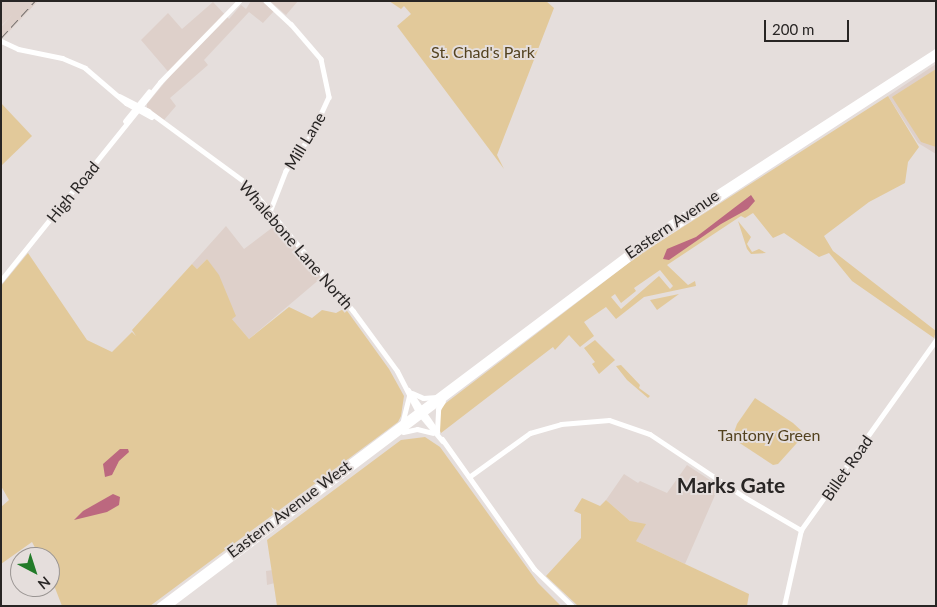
<!DOCTYPE html>
<style>
body{margin:0}
#map{position:relative;width:937px;height:607px;overflow:hidden;background:#e5dedc;font-family:Lato,sans-serif}
div>[style]{position:absolute}
[style*='--x']{left:calc(var(--x)*1px);top:calc(var(--y)*1px);width:calc(var(--w)*1px);rotate:calc(var(--a)*1deg)}
.built>*{inset:0;background:#ded0ca}
.green>*{inset:0;background:#e2c99a}
.water>*{inset:0;background:#bc687f}
.tertiary>*{height:4.5px;margin:-2.25px;padding:0 2.25px;transform-origin:2.25px;border-radius:2.25px;background:#fff}
.primary>*{height:5px;margin:-2.5px;padding:0 2.5px;transform-origin:2.5px;border-radius:2.5px;background:#fff}
.trunk>*{height:5.5px;margin:-2.75px;padding:0 2.75px;transform-origin:2.75px;border-radius:2.75px;background:#fff}
.rail>*{height:1px;margin-top:-0.5px;transform-origin:0;background:repeating-linear-gradient(90deg,#726e6c 0 10px,transparent 0 15px)}
span{translate:-50% -50%;white-space:nowrap;text-align:center;line-height:1.15;-webkit-text-stroke:4px #e5dedc;paint-order:stroke}
.park-label{font-size:16px;color:#53421f}
.street-label{font-size:16px;color:#282524}
.district-label{font-size:21px;color:#282524;font-weight:700}
.frame{position:absolute;inset:0;border:2px solid #282524;pointer-events:none}
.north{position:absolute;left:10px;top:547px;width:50px;height:50px;box-sizing:border-box;background:#e5dedc;border:1px solid #999492;border-radius:50%;rotate:140deg;font-size:14px;font-weight:700;line-height:20px;text-align:center;color:#282524}
.north::after{content:'';display:block;margin:auto;width:18px;height:22px;background:#227b29;clip-path:polygon(50% 0,100% 100%,50% 72%,0 100%)}
.scale{position:absolute;left:764px;top:20px;width:85px;height:22px;box-sizing:border-box;border:2px solid #282524;border-top:0;padding-left:6px;font-size:15px;line-height:18px;white-space:nowrap;color:#282524;-webkit-text-stroke:4px #e5dedc;paint-order:stroke}
</style>
<div id="map">
<div class="built">
<div style="clip-path:polygon(1px 1px,38px 1px,1px 40px,1px 27px,12px 15px,1px 26px)"></div>
<div style="clip-path:polygon(251px 1px,262px 1px,274px 11px,263px 23px,249px 12px,204px 60px,208px 65px,170px 98px,176px 106px,164px 120px,147px 108px,147px 104px,171px 75px,141px 40px,168px 13px,182px 29px,213px 2px,229px 19px,241px 5px,246px 9px)"></div>
<div style="clip-path:polygon(270px 1px,298px 1px,286px 15px)"></div>
<div style="clip-path:polygon(936px 64px,936px 154px,918px 143px,888px 96px)"></div>
<div style="clip-path:polygon(277px 224px,321px 278px,249px 339px,232px 319px,207px 259px,197px 269px,192px 264px,226px 226px,244px 249px)"></div>
<div style="clip-path:polygon(687px 465px,719px 486px,685px 564px,636px 541px,630px 521px,606px 500px,624px 474px,638px 483px,640px 481px,667px 493px)"></div>
<div style="clip-path:polygon(273px 570px,275px 583px,267px 585px,266px 571px)"></div>
</div>
<div class="green">
<div style="clip-path:polygon(389px 1px,546px 1px,554px 8px,497px 155px,504px 169px,397px 26px,411px 14px,404px 6px,401px 9px)"></div>
<div style="clip-path:polygon(936px 69px,936px 147px,921px 142px,892px 97px)"></div>
<div style="clip-path:polygon(evenodd,888px 96px,919px 147px,908px 162px,905px 183px,869px 202px,824px 236px,833px 251px,936px 331px,934px 338px,852px 281px,829px 253px,819px 257px,784px 233px,773px 238px,753px 213px,745px 218px,741px 216px,667px 265px,688px 285px,695px 281px,696px 286px,644px 297px,616px 319px,606px 307px,584px 322px,594px 336px,580px 347px,569px 335px,555px 350px,553px 347px,441px 433px,438px 426px,442px 406px,639px 255px,888px 96px,660px 270px,673px 286px,670px 289px,659px 276px,621px 309px,611px 297px,615px 294px,621px 303px,636px 291px,634px 288px,660px 270px)"></div>
<div style="clip-path:polygon(1px 103px,32px 136px,1px 166px)"></div>
<div style="clip-path:polygon(738px 221px,751px 237px,747px 244px,752px 252px,759px 249px,766px 253px,751px 254px,747px 249px)"></div>
<div style="clip-path:polygon(28px 253px,87px 340px,112px 352px,132px 332px,136px 336px,132px 330px,192px 264px,197px 269px,207px 259px,219px 275px,236px 316px,232px 319px,249px 339px,289px 307px,312px 318px,322px 310px,336px 313px,345px 308px,389px 369px,404px 396px,401px 416px,398px 422px,150px 606px,62px 606px,50px 575px,50px 557px,40px 557px,32px 542px,1px 564px,1px 507px,9px 500px,1px 486px,1px 286px)"></div>
<div style="clip-path:polygon(679px 294px,657px 310px,650px 300px)"></div>
<div style="clip-path:polygon(595px 340px,615px 360px,599px 374px,592px 364px,595px 362px,584px 348px)"></div>
<div style="clip-path:polygon(621px 365px,640px 385px,639px 388px,650px 396px,648px 398px,627px 380px,616px 366px)"></div>
<div style="clip-path:polygon(755px 398px,793px 423px,805px 434px,778px 464px,773px 465px,732px 438px,737px 424px)"></div>
<div style="clip-path:polygon(425px 437px,440px 447px,538px 583px,561px 606px,277px 606px,267px 540px,401px 440px)"></div>
<div style="clip-path:polygon(582px 498px,600px 506px,606px 500px,630px 521px,646px 524px,636px 541px,749px 594px,747px 606px,578px 606px,546px 576px,581px 538px,581px 514px,574px 511px)"></div>
</div>
<div class="water">
<div style="clip-path:polygon(751px 195px,755px 201px,748px 209px,721px 224px,669px 260px,663px 259px,667px 249px,696px 237px)"></div>
<div style="clip-path:polygon(120px 449px,128px 449px,129px 452px,119px 461px,112px 475px,105px 477px,103px 464px)"></div>
<div style="clip-path:polygon(113px 494px,120px 497px,119px 505px,107px 512px,74px 520px,83px 511px)"></div>
</div>
<div class="tertiary">
<div style="--x:266;--y:1;--w:34;--a:43"></div>
<div style="--x:291;--y:24;--w:46;--a:49.4"></div>
<div style="--x:321;--y:59;--w:39;--a:78"></div>
<div style="--x:329;--y:97;--w:41;--a:114.7"></div>
<div style="--x:312;--y:134;--w:45;--a:125.1"></div>
<div style="--x:286;--y:171;--w:44;--a:111.3"></div>
<div style="--x:469;--y:477;--w:75;--a:-35.8"></div>
<div style="--x:530;--y:433;--w:32;--a:-16"></div>
<div style="--x:561;--y:424;--w:48;--a:-4.8"></div>
<div style="--x:609;--y:420;--w:43;--a:18.9"></div>
<div style="--x:650;--y:434;--w:115;--a:33.7"></div>
<div style="--x:746;--y:498;--w:64;--a:30.2"></div>
<div style="--x:784;--y:606;--w:78;--a:-77.4"></div>
<div style="--x:801;--y:530;--w:233;--a:-54.6"></div>
</div>
<div class="primary">
<div style="--x:1;--y:41;--w:19;--a:25"></div>
<div style="--x:18;--y:49;--w:45;--a:11.6"></div>
<div style="--x:62;--y:58;--w:25;--a:23"></div>
<div style="--x:85;--y:68;--w:54;--a:40.5"></div>
<div style="--x:126;--y:103;--w:29;--a:29"></div>
<div style="--x:119;--y:96;--w:33;--a:27"></div>
<div style="--x:148;--y:111;--w:122;--a:36.3"></div>
<div style="--x:246;--y:183;--w:167;--a:50.1"></div>
<div style="--x:353;--y:311;--w:74;--a:53.7"></div>
<div style="--x:397;--y:371;--w:46;--a:62.9"></div>
<div style="--x:418;--y:412;--w:38;--a:50"></div>
<div style="--x:125;--y:121;--w:38;--a:-51"></div>
<div style="--x:1;--y:280;--w:254;--a:-51.2"></div>
<div style="--x:160;--y:82;--w:113;--a:-45.7"></div>
<div style="--x:408;--y:390;--w:51;--a:55.4"></div>
<div style="--x:412;--y:393;--w:12;--a:24"></div>
<div style="--x:423;--y:398;--w:14;--a:-4"></div>
<div style="--x:402;--y:424;--w:30;--a:-76"></div>
<div style="--x:437;--y:431;--w:22;--a:-87"></div>
<div style="--x:438;--y:409;--w:9;--a:-58"></div>
<div style="--x:403;--y:432;--w:14;--a:-12"></div>
<div style="--x:417;--y:429;--w:16;--a:14"></div>
<div style="--x:442;--y:439;--w:159;--a:54.7"></div>
<div style="--x:534;--y:569;--w:53;--a:44.2"></div>
</div>
<div class="trunk">
<div style="--x:160;--y:606;--w:619;--a:-36.93"></div>
<div style="--x:655;--y:234;--w:335;--a:-32.9"></div>
<div style="--x:169;--y:606;--w:591;--a:-37.02"></div>
<div style="--x:641;--y:250;--w:352;--a:-33.1"></div>
</div>
<div class="rail">
<div style="--x:1;--y:38;--w:50;--a:-47.4"></div>
</div>
<div class="park-label">
<span style="left:483px;top:52px">St. Chad's Park</span>
<span style="left:769px;top:435px">Tantony Green</span>
</div>
<div class="street-label">
<span style="left:305px;top:141px;rotate:-59deg">Mill Lane</span>
<span style="left:73px;top:192px;rotate:-51deg">High Road</span>
<span style="left:672px;top:224px;rotate:-34deg">Eastern Avenue</span>
<span style="left:296px;top:245px;rotate:49deg">Whalebone Lane North</span>
<span style="left:847px;top:468px;rotate:-55deg">Billet Road</span>
<span style="left:289px;top:509px;rotate:-37deg">Eastern Avenue West</span>
</div>
<div class="district-label">
<span style="left:731px;top:485px">Marks Gate</span>
</div>
<div class="frame"></div>
<div class="north">N</div>
<div class="scale">200 m</div>
</div>
